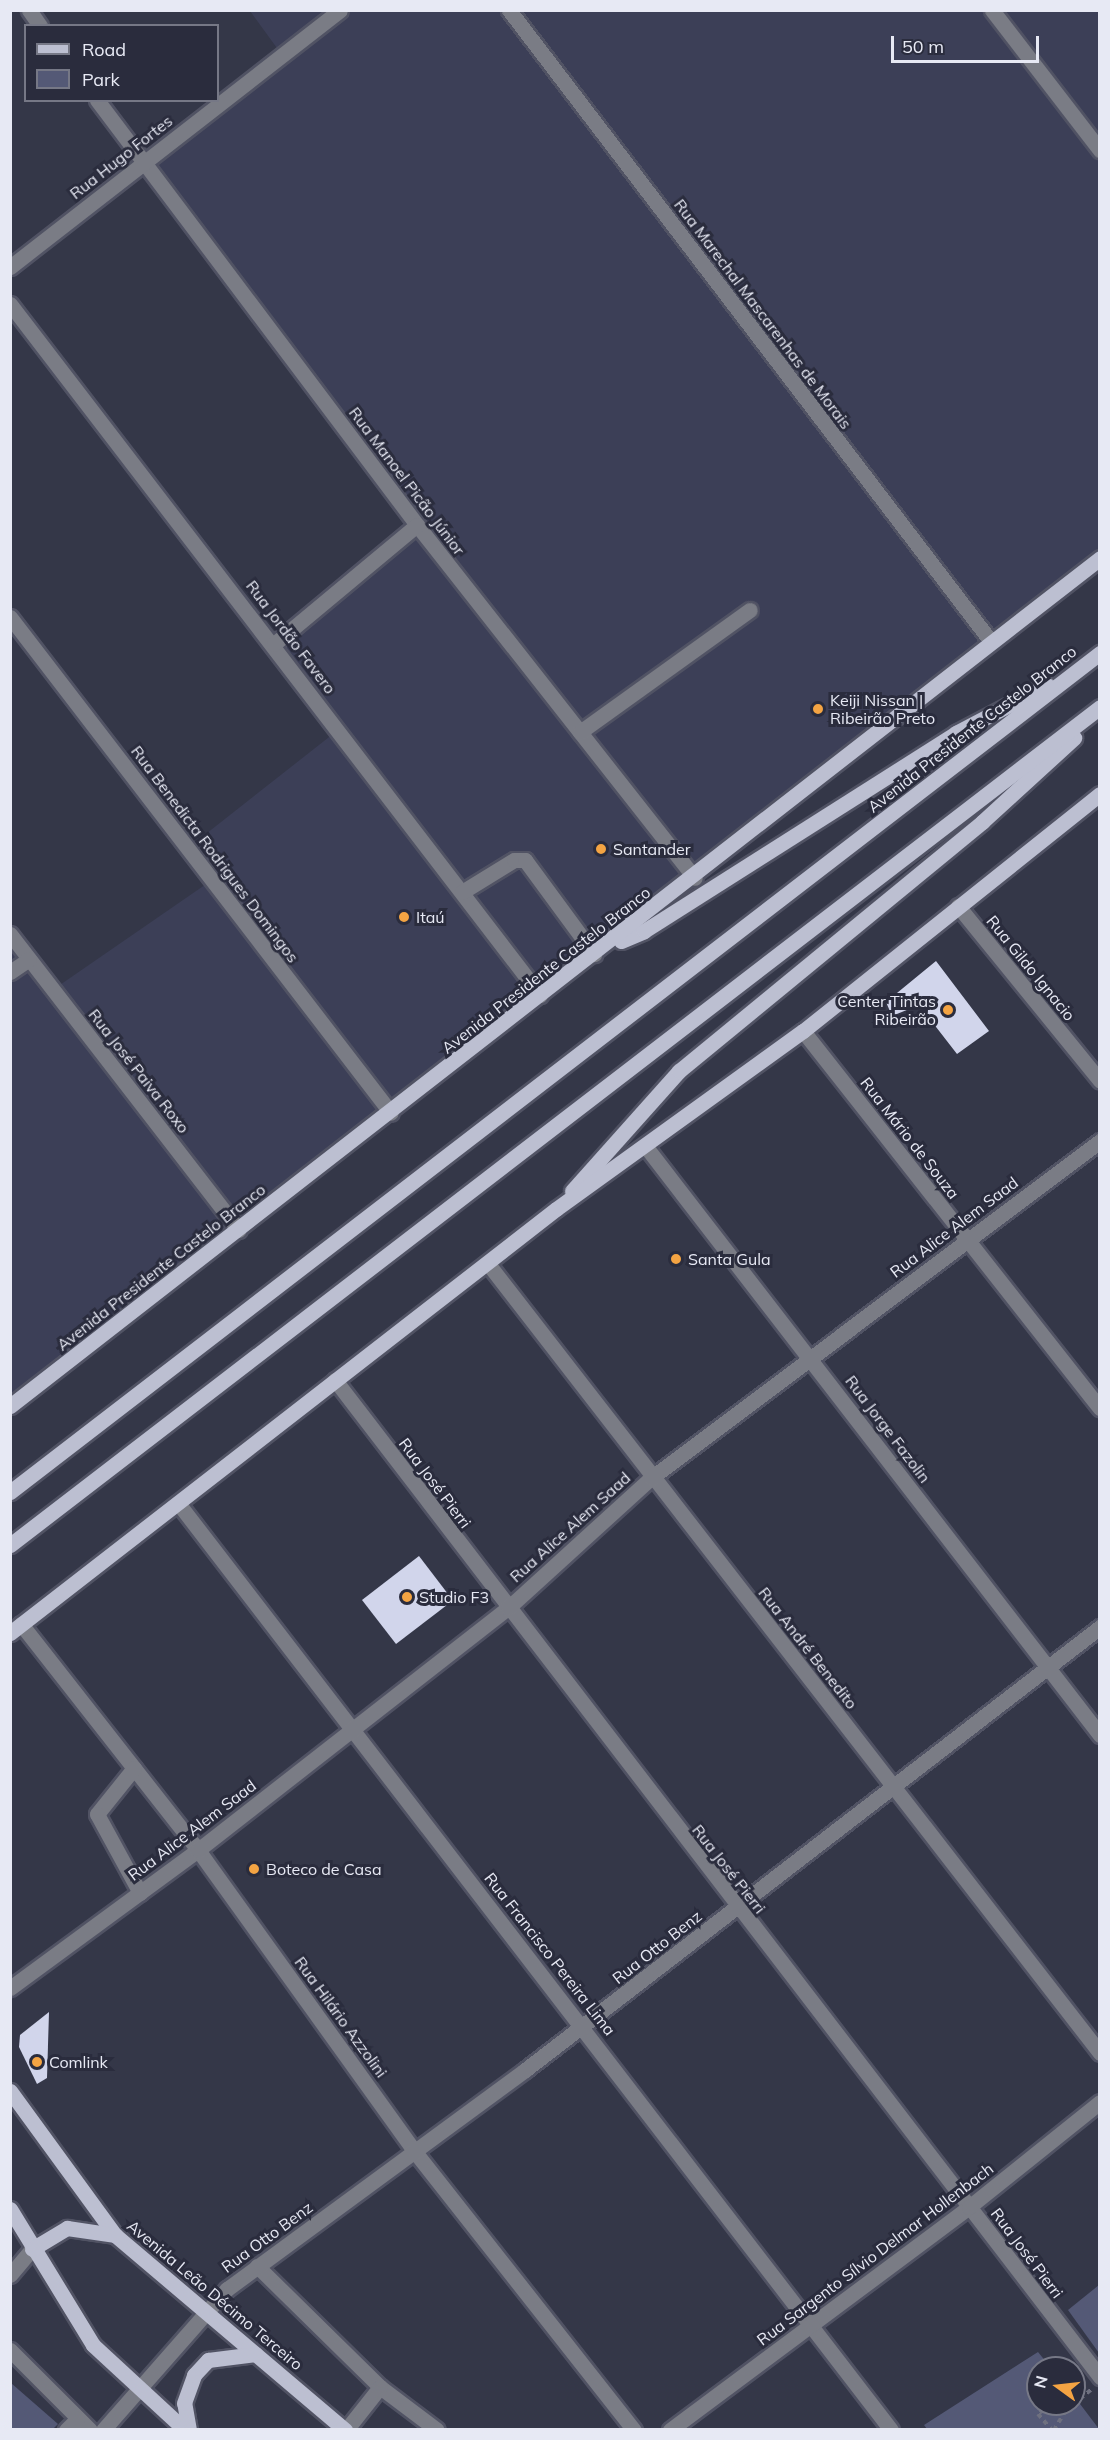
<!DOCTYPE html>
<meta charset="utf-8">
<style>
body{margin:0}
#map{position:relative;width:1110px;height:2440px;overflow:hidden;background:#343748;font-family:Mulish,sans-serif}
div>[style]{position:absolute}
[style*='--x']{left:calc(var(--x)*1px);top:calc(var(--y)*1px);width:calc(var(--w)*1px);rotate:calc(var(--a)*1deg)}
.built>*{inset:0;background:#3c3f57}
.green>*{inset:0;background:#545976}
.building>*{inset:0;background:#d1d5eb}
.path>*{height:4px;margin-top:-2px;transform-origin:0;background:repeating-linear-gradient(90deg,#6e707f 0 4.5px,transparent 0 9px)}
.roads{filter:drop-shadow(2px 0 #515364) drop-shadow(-2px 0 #515364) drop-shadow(0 2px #515364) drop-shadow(0 -2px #515364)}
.minor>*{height:15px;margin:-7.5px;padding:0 7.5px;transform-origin:7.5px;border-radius:7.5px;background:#7a7c85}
.major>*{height:15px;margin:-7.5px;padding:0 7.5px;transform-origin:7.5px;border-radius:7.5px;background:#bcbfd1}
.dots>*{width:16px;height:16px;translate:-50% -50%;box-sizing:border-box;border:3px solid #2a2c3d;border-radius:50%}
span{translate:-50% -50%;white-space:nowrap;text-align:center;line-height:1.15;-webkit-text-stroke:6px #2a2c3d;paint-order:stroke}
.street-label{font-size:16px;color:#e7e9f4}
.poi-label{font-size:16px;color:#e7e9f4}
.left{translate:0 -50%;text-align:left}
.right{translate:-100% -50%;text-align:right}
.frame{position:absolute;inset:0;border:12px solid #e7e9f4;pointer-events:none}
.legend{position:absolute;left:24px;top:24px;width:195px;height:78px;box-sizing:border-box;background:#2a2c3d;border:2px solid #767886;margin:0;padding:8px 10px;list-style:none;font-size:18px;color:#e7e9f4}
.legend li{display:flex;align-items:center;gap:12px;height:30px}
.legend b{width:30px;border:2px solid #767886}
.north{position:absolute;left:1026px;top:2356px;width:60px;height:60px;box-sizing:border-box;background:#2a2c3d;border:2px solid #767886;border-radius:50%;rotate:285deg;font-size:16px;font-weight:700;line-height:24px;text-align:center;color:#e7e9f4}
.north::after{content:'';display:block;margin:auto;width:21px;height:27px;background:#f4a443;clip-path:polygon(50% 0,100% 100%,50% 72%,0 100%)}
.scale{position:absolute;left:891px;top:36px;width:148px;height:27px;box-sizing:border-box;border:3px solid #e7e9f4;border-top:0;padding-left:8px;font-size:18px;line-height:21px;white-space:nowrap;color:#e7e9f4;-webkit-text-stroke:4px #2a2c3d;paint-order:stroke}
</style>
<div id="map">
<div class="built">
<div style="clip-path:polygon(250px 11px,1099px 11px,1099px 558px,11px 1406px,11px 934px,54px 989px,212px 880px,188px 848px,338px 730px,274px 644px,417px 525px,143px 162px,282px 55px)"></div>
</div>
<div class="green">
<div style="clip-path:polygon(1099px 2285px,1099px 2353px,1068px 2310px)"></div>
<div style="clip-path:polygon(1038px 2352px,1051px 2368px,1038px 2368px,1038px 2404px,1074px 2404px,1074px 2396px,1099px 2429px,927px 2429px,924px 2425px)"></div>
<div style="clip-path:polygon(11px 2383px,58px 2424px,53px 2429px,11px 2429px)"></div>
</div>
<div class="building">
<div style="clip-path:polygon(936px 961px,989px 1031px,957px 1054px,919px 1005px,892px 1016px,886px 1002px)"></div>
<div style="clip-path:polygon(419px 1556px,448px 1594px,447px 1605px,396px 1644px,362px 1600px)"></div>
<div style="clip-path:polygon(49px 2012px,47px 2078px,37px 2084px,19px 2047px,20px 2035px)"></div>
</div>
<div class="path">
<div style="--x:1050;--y:2404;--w:16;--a:140"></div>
<div style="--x:1038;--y:2414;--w:21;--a:49"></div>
<div style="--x:1058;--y:2404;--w:10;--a:37"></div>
<div style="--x:1054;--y:2430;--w:23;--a:-59"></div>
<div style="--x:1066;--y:2410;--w:33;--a:-39"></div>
</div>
<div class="roads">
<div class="minor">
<div style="--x:29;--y:10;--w:19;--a:55"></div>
<div style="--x:509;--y:10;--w:791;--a:52.65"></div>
<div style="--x:992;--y:10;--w:177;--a:52.4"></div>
<div style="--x:97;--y:100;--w:532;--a:53.02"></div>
<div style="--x:417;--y:525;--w:449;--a:51.8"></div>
<div style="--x:10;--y:267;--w:418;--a:-37.9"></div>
<div style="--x:10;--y:304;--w:871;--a:52.51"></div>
<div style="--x:10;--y:617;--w:625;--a:52.47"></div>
<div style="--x:274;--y:644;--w:186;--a:-39.8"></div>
<div style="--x:580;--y:732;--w:209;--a:-35.7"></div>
<div style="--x:462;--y:892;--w:61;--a:-31.6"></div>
<div style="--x:514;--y:860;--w:11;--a:0"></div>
<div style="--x:525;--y:860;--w:117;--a:53.7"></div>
<div style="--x:958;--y:906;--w:225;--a:50.9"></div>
<div style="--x:10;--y:934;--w:374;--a:52.3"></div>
<div style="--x:10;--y:972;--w:23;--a:-34"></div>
<div style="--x:803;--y:1031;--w:480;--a:51.8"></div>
<div style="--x:646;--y:1147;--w:743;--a:52.33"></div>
<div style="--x:489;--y:1265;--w:997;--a:52.21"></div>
<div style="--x:335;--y:1380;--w:1257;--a:52.5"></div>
<div style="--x:178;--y:1503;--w:1169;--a:52.43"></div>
<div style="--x:21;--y:1624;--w:287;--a:51.9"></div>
<div style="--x:198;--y:1850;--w:372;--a:54.3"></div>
<div style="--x:415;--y:2152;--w:354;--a:51.8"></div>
<div style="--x:134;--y:1768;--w:59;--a:128.8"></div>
<div style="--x:97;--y:1814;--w:90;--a:61.4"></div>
<div style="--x:10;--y:1988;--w:233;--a:-36.3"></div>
<div style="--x:198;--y:1850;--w:393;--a:-38"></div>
<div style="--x:508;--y:1608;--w:193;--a:-42.3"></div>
<div style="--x:651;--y:1478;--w:561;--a:-36.89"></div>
<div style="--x:257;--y:2266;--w:173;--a:44.5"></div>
<div style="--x:380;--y:2387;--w:71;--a:37"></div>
<div style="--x:10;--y:2275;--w:34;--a:-50"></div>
<div style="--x:10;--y:2350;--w:113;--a:45"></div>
<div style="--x:66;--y:2430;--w:16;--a:-45"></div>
<div style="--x:103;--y:2430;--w:188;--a:-48.7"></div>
<div style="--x:227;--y:2289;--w:370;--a:-36.3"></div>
<div style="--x:525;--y:2070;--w:726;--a:-37.61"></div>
<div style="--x:346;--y:2430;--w:55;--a:-51.7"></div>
<div style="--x:670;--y:2430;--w:373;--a:-36.7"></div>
<div style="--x:969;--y:2207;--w:168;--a:-38.7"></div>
</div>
<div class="major">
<div style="--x:621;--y:941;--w:25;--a:-23"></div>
<div style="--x:644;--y:931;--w:370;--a:-32.4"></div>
<div style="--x:956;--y:733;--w:103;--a:-27.8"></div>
<div style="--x:572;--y:1191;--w:161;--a:-48.3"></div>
<div style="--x:679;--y:1071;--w:392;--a:-39.4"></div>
<div style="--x:982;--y:822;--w:125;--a:-42.4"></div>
<div style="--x:10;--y:1406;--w:1381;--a:-37.88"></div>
<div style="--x:10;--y:1492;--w:1376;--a:-37.59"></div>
<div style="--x:10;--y:1545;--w:1375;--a:-37.55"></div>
<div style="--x:10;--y:1633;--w:691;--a:-37.83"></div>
<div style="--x:556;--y:1209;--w:304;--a:-35.8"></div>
<div style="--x:803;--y:1031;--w:380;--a:-38.6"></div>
<div style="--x:10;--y:2091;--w:178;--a:53.9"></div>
<div style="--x:115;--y:2235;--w:302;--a:40.3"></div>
<div style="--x:10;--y:2209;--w:159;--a:58.6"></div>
<div style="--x:93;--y:2345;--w:125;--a:42.7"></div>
<div style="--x:32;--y:2249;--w:41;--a:-31"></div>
<div style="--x:67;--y:2228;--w:49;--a:8.3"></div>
<div style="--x:189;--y:2430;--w:27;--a:-100"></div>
<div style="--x:184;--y:2403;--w:30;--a:-70"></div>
<div style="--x:194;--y:2375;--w:21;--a:-47"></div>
<div style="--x:208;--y:2360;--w:48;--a:-7.1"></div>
</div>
</div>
<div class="dots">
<div style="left:818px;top:709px;background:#f4a443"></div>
<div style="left:601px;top:849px;background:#f4a443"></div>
<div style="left:404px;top:917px;background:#f4a443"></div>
<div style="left:948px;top:1010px;background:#f4a443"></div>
<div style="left:676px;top:1259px;background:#f4a443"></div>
<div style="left:407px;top:1597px;background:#f4a443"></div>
<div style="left:254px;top:1869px;background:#f4a443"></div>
<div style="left:37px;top:2062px;background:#f4a443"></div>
</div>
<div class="street-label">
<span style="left:121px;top:157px;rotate:-38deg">Rua Hugo Fortes</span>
<span style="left:763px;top:314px;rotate:53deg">Rua Marechal Mascarenhas de Morais</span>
<span style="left:407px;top:481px;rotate:53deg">Rua Manoel Picão Júnior</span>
<span style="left:291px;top:637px;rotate:53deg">Rua Jordão Favero</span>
<span style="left:972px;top:729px;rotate:-38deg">Avenida Presidente Castelo Branco</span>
<span style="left:215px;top:854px;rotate:53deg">Rua Benedicta Rodrigues Domingos</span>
<span style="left:1031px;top:968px;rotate:51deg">Rua Gildo Ignacio</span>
<span style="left:546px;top:970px;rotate:-38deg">Avenida Presidente Castelo Branco</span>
<span style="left:139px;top:1071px;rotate:52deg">Rua José Paiva Roxo</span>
<span style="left:910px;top:1138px;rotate:52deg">Rua Mário de Souza</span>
<span style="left:954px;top:1227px;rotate:-37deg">Rua Alice Alem Saad</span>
<span style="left:161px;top:1267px;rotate:-38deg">Avenida Presidente Castelo Branco</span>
<span style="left:888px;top:1429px;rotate:53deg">Rua Jorge Fazolin</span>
<span style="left:435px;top:1483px;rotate:53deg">Rua José Pierri</span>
<span style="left:570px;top:1527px;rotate:-42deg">Rua Alice Alem Saad</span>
<span style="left:808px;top:1648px;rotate:52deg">Rua André Benedito</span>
<span style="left:192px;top:1830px;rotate:-37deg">Rua Alice Alem Saad</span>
<span style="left:729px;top:1869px;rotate:52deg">Rua José Pierri</span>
<span style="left:657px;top:1947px;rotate:-38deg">Rua Otto Benz</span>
<span style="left:550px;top:1954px;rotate:52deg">Rua Francisco Pereira Lima</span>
<span style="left:341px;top:2017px;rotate:54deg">Rua Hilário Azzolini</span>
<span style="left:267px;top:2237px;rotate:-36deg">Rua Otto Benz</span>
<span style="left:1027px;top:2253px;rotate:53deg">Rua José Pierri</span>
<span style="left:875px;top:2254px;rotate:-37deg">Rua Sargento Sílvio Delmar Hollenbach</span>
<span style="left:215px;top:2295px;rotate:40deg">Avenida Leão Décimo Terceiro</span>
</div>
<div class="poi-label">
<span class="left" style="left:830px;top:709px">Keiji Nissan |<br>Ribeirão Preto</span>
<span class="left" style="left:613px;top:849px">Santander</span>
<span class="left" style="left:416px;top:917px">Itaú</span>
<span class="right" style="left:936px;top:1010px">Center Tintas<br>Ribeirão</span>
<span class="left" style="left:688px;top:1259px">Santa Gula</span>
<span class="left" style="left:419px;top:1597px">Studio F3</span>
<span class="left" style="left:266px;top:1869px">Boteco de Casa</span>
<span class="left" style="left:49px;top:2062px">Comlink</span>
</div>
<div class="frame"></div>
<ul class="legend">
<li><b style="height:8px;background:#bcbfd1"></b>Road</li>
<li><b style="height:16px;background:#545976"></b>Park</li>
</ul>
<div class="north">N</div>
<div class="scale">50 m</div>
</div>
